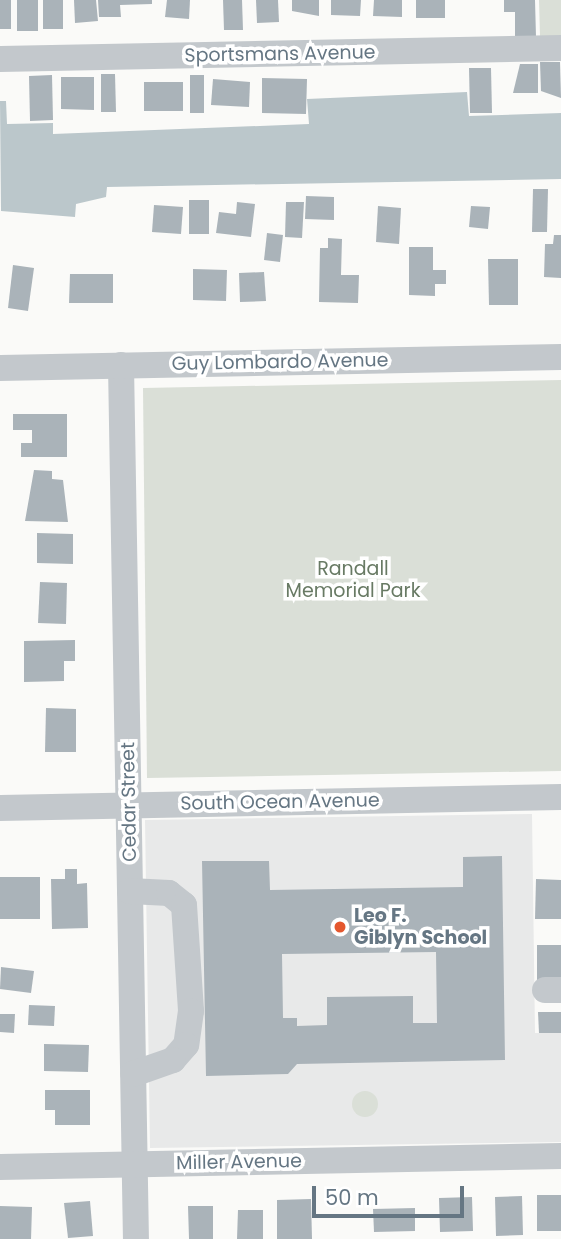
<!DOCTYPE html>
<style>
body{margin:0}
#map{position:relative;width:561px;height:1239px;overflow:hidden;background:#fafaf8;font-family:Poppins,sans-serif}
div>[style]{position:absolute}
[style*='--x']{left:calc(var(--x)*1px);top:calc(var(--y)*1px);width:calc(var(--w)*1px);rotate:calc(var(--a)*1deg)}
.built>*{inset:0;background:#e8e9e9}
.green>*{inset:0;background:#dadfd7}
.round{border-radius:50%}
.water>*{inset:0;background:#bbc7cb}
.building>*{inset:0;background:#aab3b9}
.minor>*{height:26px;margin:-13px;padding:0 13px;transform-origin:13px;border-radius:13px;background:#c3c8cc}
.dots>*{width:19px;height:19px;translate:-50% -50%;box-sizing:border-box;border:4px solid #fff;border-radius:50%}
span{translate:-50% -50%;white-space:nowrap;text-align:center;line-height:1.15;-webkit-text-stroke:7px #fff;paint-order:stroke}
.street-label{font-size:19px;color:#657683}
.park-label{font-size:19px;color:#687a64}
.poi-label{font-size:19px;color:#657683;font-weight:700}
.left{translate:0 -50%;text-align:left}
.scale{position:absolute;left:312px;top:1186px;width:152px;height:32px;box-sizing:border-box;border:4px solid #657683;border-top:0;padding-left:9px;font-size:21px;line-height:24px;white-space:nowrap;color:#657683;-webkit-text-stroke:5px #fff;paint-order:stroke}
</style>
<div id="map">
<div class="built">
<div style="clip-path:polygon(532px 814px,535px 1033px,561px 1033px,561px 1142px,150px 1148px,145px 820px)"></div>
</div>
<div class="green">
<div style="clip-path:polygon(539px 0,561px 0,561px 36px,540px 36px)"></div>
<div style="clip-path:polygon(561px 380px,561px 771px,147px 778px,143px 388px)"></div>
<div class="round" style="left:352px;top:1091px;width:26px;height:26px"></div>
</div>
<div class="water">
<div style="clip-path:polygon(467px 92px,469px 116px,561px 113px,561px 179px,107px 187px,106px 197px,76px 204px,75px 217px,1px 211px,0 101px,6px 101px,7px 124px,53px 123px,53px 134px,309px 124px,307px 99px)"></div>
</div>
<div class="building">
<div style="clip-path:polygon(0 0,11px 0,11px 29px,0 29px)"></div>
<div style="clip-path:polygon(17px 0,38px 0,38px 31px,17px 31px)"></div>
<div style="clip-path:polygon(43px 0,63px 0,63px 29px,43px 29px)"></div>
<div style="clip-path:polygon(74px 0,96px 0,98px 21px,75px 23px)"></div>
<div style="clip-path:polygon(98px 0,152px 0,152px 4px,120px 5px,121px 17px,99px 17px)"></div>
<div style="clip-path:polygon(167px 0,190px 0,189px 19px,165px 17px)"></div>
<div style="clip-path:polygon(223px 0,242px 0,243px 30px,224px 30px)"></div>
<div style="clip-path:polygon(256px 0,278px 0,279px 22px,257px 23px)"></div>
<div style="clip-path:polygon(292px 0,319px 0,319px 16px,292px 11px)"></div>
<div style="clip-path:polygon(331px 0,361px 0,360px 16px,331px 15px)"></div>
<div style="clip-path:polygon(374px 0,402px 0,402px 17px,373px 16px)"></div>
<div style="clip-path:polygon(416px 0,445px 0,445px 18px,416px 18px)"></div>
<div style="clip-path:polygon(504px 0,535px 0,536px 37px,515px 38px,515px 12px,504px 12px)"></div>
<div style="clip-path:polygon(540px 62px,560px 62px,561px 98px,541px 91px)"></div>
<div style="clip-path:polygon(520px 64px,538px 64px,538px 93px,513px 93px)"></div>
<div style="clip-path:polygon(469px 68px,491px 68px,492px 113px,470px 113px)"></div>
<div style="clip-path:polygon(101px 74px,115px 74px,116px 112px,101px 112px)"></div>
<div style="clip-path:polygon(52px 75px,53px 120px,30px 121px,29px 76px)"></div>
<div style="clip-path:polygon(190px 75px,204px 75px,204px 113px,190px 113px)"></div>
<div style="clip-path:polygon(61px 77px,94px 77px,94px 110px,61px 109px)"></div>
<div style="clip-path:polygon(262px 78px,307px 79px,306px 114px,262px 113px)"></div>
<div style="clip-path:polygon(213px 79px,250px 82px,249px 107px,211px 105px)"></div>
<div style="clip-path:polygon(144px 82px,183px 82px,183px 111px,144px 111px)"></div>
<div style="clip-path:polygon(533px 189px,548px 189px,547px 232px,532px 232px)"></div>
<div style="clip-path:polygon(306px 196px,334px 197px,334px 220px,305px 219px)"></div>
<div style="clip-path:polygon(189px 200px,209px 200px,209px 234px,189px 234px)"></div>
<div style="clip-path:polygon(237px 202px,255px 204px,251px 237px,216px 233px,219px 212px,236px 214px)"></div>
<div style="clip-path:polygon(286px 202px,304px 202px,302px 238px,285px 237px)"></div>
<div style="clip-path:polygon(154px 205px,183px 207px,181px 234px,152px 232px)"></div>
<div style="clip-path:polygon(378px 206px,401px 208px,399px 244px,376px 242px)"></div>
<div style="clip-path:polygon(471px 206px,490px 207px,488px 229px,469px 227px)"></div>
<div style="clip-path:polygon(267px 233px,283px 235px,280px 262px,264px 260px)"></div>
<div style="clip-path:polygon(554px 235px,561px 235px,561px 278px,544px 277px,545px 244px,553px 244px)"></div>
<div style="clip-path:polygon(328px 238px,342px 239px,341px 275px,359px 275px,358px 303px,319px 302px,320px 248px,328px 248px)"></div>
<div style="clip-path:polygon(409px 247px,433px 247px,433px 270px,446px 270px,446px 284px,435px 284px,435px 296px,409px 295px)"></div>
<div style="clip-path:polygon(488px 259px,518px 259px,518px 305px,489px 305px)"></div>
<div style="clip-path:polygon(13px 265px,34px 268px,28px 311px,8px 308px)"></div>
<div style="clip-path:polygon(193px 269px,227px 270px,226px 301px,193px 300px)"></div>
<div style="clip-path:polygon(264px 272px,266px 301px,240px 302px,239px 273px)"></div>
<div style="clip-path:polygon(70px 274px,113px 274px,113px 303px,69px 303px)"></div>
<div style="clip-path:polygon(13px 414px,67px 414px,67px 457px,21px 457px,21px 443px,32px 443px,32px 430px,13px 430px)"></div>
<div style="clip-path:polygon(34px 470px,52px 471px,52px 479px,63px 480px,68px 522px,25px 521px)"></div>
<div style="clip-path:polygon(37px 533px,73px 534px,73px 564px,37px 563px)"></div>
<div style="clip-path:polygon(40px 582px,67px 583px,66px 624px,38px 623px)"></div>
<div style="clip-path:polygon(75px 640px,75px 661px,64px 661px,64px 681px,24px 682px,24px 641px)"></div>
<div style="clip-path:polygon(46px 708px,76px 709px,76px 752px,45px 752px)"></div>
<div style="clip-path:polygon(evenodd,502px 856px,505px 1060px,297px 1064px,288px 1074px,206px 1076px,202px 861px,269px 861px,270px 890px,463px 887px,463px 857px,502px 856px,436px 952px,437px 1023px,413px 1023px,413px 996px,327px 997px,327px 1025px,297px 1026px,297px 1018px,283px 1018px,282px 954px,436px 952px)"></div>
<div style="clip-path:polygon(65px 869px,77px 869px,77px 884px,87px 883px,88px 928px,52px 929px,51px 879px,65px 879px)"></div>
<div style="clip-path:polygon(0 877px,40px 877px,40px 919px,0 919px)"></div>
<div style="clip-path:polygon(536px 879px,561px 880px,561px 919px,535px 919px)"></div>
<div style="clip-path:polygon(537px 945px,561px 945px,561px 986px,537px 986px)"></div>
<div style="clip-path:polygon(1px 967px,34px 971px,31px 993px,0 989px)"></div>
<div style="clip-path:polygon(29px 1005px,55px 1006px,54px 1026px,28px 1025px)"></div>
<div style="clip-path:polygon(538px 1012px,561px 1012px,561px 1033px,539px 1033px)"></div>
<div style="clip-path:polygon(0 1014px,15px 1014px,14px 1033px,0 1032px)"></div>
<div style="clip-path:polygon(44px 1044px,89px 1045px,88px 1072px,44px 1071px)"></div>
<div style="clip-path:polygon(45px 1090px,90px 1090px,90px 1125px,55px 1125px,55px 1110px,45px 1110px)"></div>
<div style="clip-path:polygon(537px 1195px,561px 1195px,561px 1231px,537px 1231px)"></div>
<div style="clip-path:polygon(522px 1196px,523px 1235px,496px 1236px,495px 1197px)"></div>
<div style="clip-path:polygon(472px 1197px,473px 1231px,440px 1232px,439px 1198px)"></div>
<div style="clip-path:polygon(311px 1199px,312px 1239px,277px 1239px,277px 1200px)"></div>
<div style="clip-path:polygon(90px 1201px,93px 1236px,68px 1238px,64px 1203px)"></div>
<div style="clip-path:polygon(0 1206px,32px 1207px,31px 1239px,0 1239px)"></div>
<div style="clip-path:polygon(188px 1206px,213px 1206px,213px 1239px,189px 1239px)"></div>
<div style="clip-path:polygon(415px 1208px,415px 1231px,374px 1232px,373px 1209px)"></div>
<div style="clip-path:polygon(238px 1210px,263px 1210px,263px 1239px,237px 1239px)"></div>
</div>
<div class="minor">
<div style="--x:0;--y:59;--w:561;--a:-1.12"></div>
<div style="--x:121;--y:365;--w:874;--a:89.02"></div>
<div style="--x:0;--y:368;--w:561;--a:-1.12"></div>
<div style="--x:0;--y:808;--w:561;--a:-1.12"></div>
<div style="--x:130;--y:891;--w:39;--a:3"></div>
<div style="--x:169;--y:893;--w:19;--a:39"></div>
<div style="--x:184;--y:905;--w:106;--a:86.2"></div>
<div style="--x:191;--y:1011;--w:34;--a:98"></div>
<div style="--x:186;--y:1045;--w:20;--a:131"></div>
<div style="--x:173;--y:1060;--w:42;--a:160.7"></div>
<div style="--x:545;--y:990;--w:16;--a:0"></div>
<div style="--x:0;--y:1167;--w:561;--a:-1.12"></div>
</div>
<div class="dots">
<div style="left:340px;top:927px;background:#e4572e"></div>
</div>
<div class="street-label">
<span style="left:280px;top:54px;rotate:-1deg">Sportsmans Avenue</span>
<span style="left:280px;top:362px;rotate:-1deg">Guy Lombardo Avenue</span>
<span style="left:129px;top:802px;rotate:-91deg">Cedar Street</span>
<span style="left:280px;top:802px;rotate:-1deg">South Ocean Avenue</span>
<span style="left:239px;top:1162px;rotate:-1deg">Miller Avenue</span>
</div>
<div class="park-label">
<span style="left:353px;top:580px">Randall<br>Memorial Park</span>
</div>
<div class="poi-label">
<span class="left" style="left:354px;top:927px">Leo F.<br>Giblyn School</span>
</div>
<div class="scale">50 m</div>
</div>
